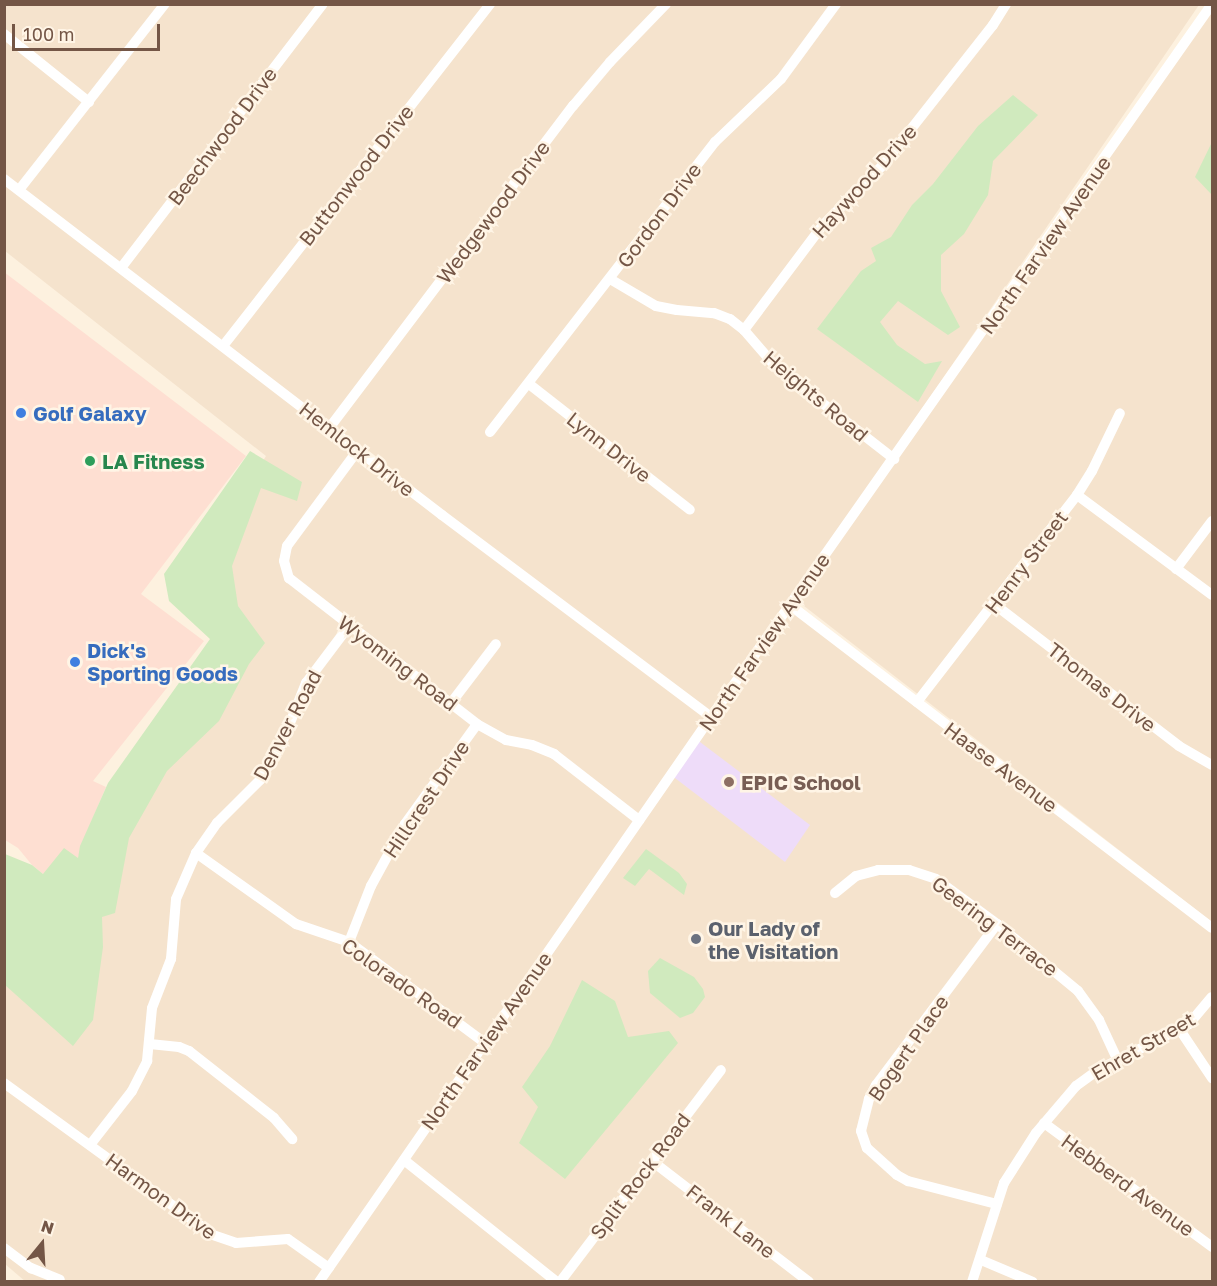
<!DOCTYPE html>
<style>
body{margin:0}
#map{position:relative;width:1217px;height:1286px;overflow:hidden;background:#fdf1df;font-family:"Golos Text",sans-serif}
div>[style]{position:absolute}
[style*='--x']{left:calc(var(--x)*1px);top:calc(var(--y)*1px);width:calc(var(--w)*1px);rotate:calc(var(--a)*1deg)}
.residential>*{inset:0;background:#f5e3cd}
.commercial>*{inset:0;background:#fedfd2}
.education>*{inset:0;background:#eedcf9}
.green>*{inset:0;background:#d0eabe}
.minor>*{height:10px;margin:-5px;padding:0 5px;transform-origin:5px;border-radius:5px;background:#fff}
.dots>*{width:16px;height:16px;translate:-50% -50%;box-sizing:border-box;border:3px solid #fff5e6;border-radius:50%}
span{translate:-50% -50%;white-space:nowrap;text-align:center;line-height:1.15;-webkit-text-stroke:5px #fff5e6;paint-order:stroke}
.street-label{font-size:20px;color:#745646}
.shop-label{font-size:20px;color:#366cbe;font-weight:700}
.left{translate:0 -50%;text-align:left}
.leisure-label{font-size:20px;color:#27864d;font-weight:700}
.education-label{font-size:20px;color:#785e54;font-weight:700}
.worship-label{font-size:20px;color:#5b616d;font-weight:700}
.frame{position:absolute;inset:0;border:6px solid #745646;pointer-events:none}
.north{position:absolute;left:12px;top:1214px;width:60px;height:60px;-webkit-text-stroke:4px #fff5e6;paint-order:stroke;rotate:18deg;font-size:16px;font-weight:700;line-height:24px;text-align:center;color:#745646}
.north::after{content:'';display:block;margin:auto;width:21px;height:27px;background:#745646;clip-path:polygon(50% 0,100% 100%,50% 72%,0 100%)}
.scale{position:absolute;left:12px;top:24px;width:148px;height:27px;box-sizing:border-box;border:3px solid #745646;border-top:0;padding-left:8px;font-size:18px;line-height:21px;white-space:nowrap;color:#745646;-webkit-text-stroke:4px #fff5e6;paint-order:stroke}
</style>
<div id="map">
<div class="residential">
<div style="clip-path:polygon(5px 5px,1199px 5px,729px 690px,790px 605px,1212px 927px,1212px 1281px,26px 1282px,5px 1264px,5px 962px,121px 837px,240px 643px,182px 592px,266px 456px,5px 251px)"></div>
<div style="clip-path:polygon(1212px 5px,1212px 922px,795px 599px)"></div>
</div>
<div class="commercial">
<div style="clip-path:polygon(4px 272px,246px 456px,141px 594px,204px 641px,93px 781px,106px 787px,81px 846px,78px 859px,43px 874px,32px 865px,18px 848px,5px 840px)"></div>
</div>
<div class="education">
<div style="clip-path:polygon(696px 739px,810px 825px,785px 862px,671px 775px)"></div>
</div>
<div class="green">
<div style="clip-path:polygon(1013px 95px,1038px 115px,993px 161px,988px 195px,964px 234px,941px 255px,941px 291px,960px 327px,948px 335px,898px 301px,880px 322px,897px 345px,925px 364px,942px 361px,918px 402px,817px 329px,861px 271px,876px 261px,871px 248px,891px 237px,912px 205px,933px 184px,978px 126px)"></div>
<div style="clip-path:polygon(1212px 142px,1212px 195px,1195px 177px)"></div>
<div style="clip-path:polygon(250px 451px,302px 482px,297px 501px,261px 488px,232px 566px,238px 606px,265px 643px,249px 664px,219px 721px,167px 771px,129px 838px,115px 913px,102px 917px,103px 947px,93px 1020px,73px 1046px,5px 985px,5px 854px,32px 865px,43px 874px,64px 848px,78px 858px,80px 846px,108px 783px,210px 639px,169px 601px,164px 574px)"></div>
<div style="clip-path:polygon(646px 849px,679px 873px,687px 884px,684px 895px,649px 869px,635px 886px,623px 878px)"></div>
<div style="clip-path:polygon(660px 958px,694px 977px,703px 989px,705px 997px,693px 1013px,680px 1018px,650px 993px,648px 971px)"></div>
<div style="clip-path:polygon(582px 980px,615px 1001px,628px 1037px,669px 1031px,678px 1043px,565px 1179px,519px 1143px,538px 1107px,522px 1087px,550px 1046px)"></div>
</div>
<div class="minor">
<div style="--x:4;--y:34;--w:109;--a:38.7"></div>
<div style="--x:4;--y:179;--w:552;--a:37.49"></div>
<div style="--x:442;--y:515;--w:336;--a:36.9"></div>
<div style="--x:19;--y:190;--w:236;--a:-51.9"></div>
<div style="--x:121;--y:268;--w:332;--a:-52.6"></div>
<div style="--x:610;--y:279;--w:53;--a:30.4"></div>
<div style="--x:656;--y:306;--w:21;--a:11"></div>
<div style="--x:677;--y:310;--w:37;--a:5"></div>
<div style="--x:714;--y:313;--w:17;--a:21"></div>
<div style="--x:730;--y:319;--w:18;--a:38"></div>
<div style="--x:744;--y:330;--w:49;--a:49.1"></div>
<div style="--x:776;--y:367;--w:150;--a:37.9"></div>
<div style="--x:744;--y:330;--w:130;--a:-53.1"></div>
<div style="--x:822;--y:226;--w:85;--a:-45"></div>
<div style="--x:882;--y:166;--w:179;--a:-51.8"></div>
<div style="--x:993;--y:25;--w:25;--a:-58"></div>
<div style="--x:223;--y:346;--w:434;--a:-52"></div>
<div style="--x:529;--y:384;--w:204;--a:38"></div>
<div style="--x:330;--y:427;--w:403;--a:-52.9"></div>
<div style="--x:573;--y:106;--w:57;--a:-49.9"></div>
<div style="--x:610;--y:62;--w:81;--a:-46"></div>
<div style="--x:490;--y:432;--w:367;--a:-52.2"></div>
<div style="--x:715;--y:142;--w:91;--a:-43.7"></div>
<div style="--x:781;--y:79;--w:93;--a:-53.7"></div>
<div style="--x:358;--y:450;--w:119;--a:126.5"></div>
<div style="--x:287;--y:546;--w:15;--a:101"></div>
<div style="--x:284;--y:561;--w:18;--a:74"></div>
<div style="--x:289;--y:578;--w:238;--a:37.8"></div>
<div style="--x:477;--y:724;--w:33;--a:29"></div>
<div style="--x:506;--y:740;--w:26;--a:11"></div>
<div style="--x:532;--y:745;--w:24;--a:22"></div>
<div style="--x:554;--y:754;--w:108;--a:37.8"></div>
<div style="--x:1077;--y:495;--w:168;--a:36.5"></div>
<div style="--x:1176;--y:569;--w:60;--a:-53.1"></div>
<div style="--x:994;--y:604;--w:233;--a:37.5"></div>
<div style="--x:1179;--y:746;--w:38;--a:30"></div>
<div style="--x:790;--y:605;--w:531;--a:37.43"></div>
<div style="--x:917;--y:702;--w:262;--a:-52.3"></div>
<div style="--x:1077;--y:495;--w:28;--a:-58"></div>
<div style="--x:1092;--y:471;--w:64;--a:-64.2"></div>
<div style="--x:451;--y:703;--w:74;--a:-52.7"></div>
<div style="--x:196;--y:853;--w:123;--a:35.4"></div>
<div style="--x:296;--y:924;--w:56;--a:18.8"></div>
<div style="--x:349;--y:942;--w:169;--a:36.6"></div>
<div style="--x:835;--y:893;--w:27;--a:-39"></div>
<div style="--x:856;--y:876;--w:23;--a:-15"></div>
<div style="--x:878;--y:870;--w:31;--a:0"></div>
<div style="--x:909;--y:870;--w:28;--a:18"></div>
<div style="--x:936;--y:879;--w:76;--a:36.4"></div>
<div style="--x:997;--y:924;--w:105;--a:39.6"></div>
<div style="--x:1078;--y:991;--w:36;--a:54"></div>
<div style="--x:1099;--y:1020;--w:45;--a:65.1"></div>
<div style="--x:997;--y:924;--w:201;--a:126.9"></div>
<div style="--x:876;--y:1085;--w:16;--a:117"></div>
<div style="--x:869;--y:1099;--w:33;--a:104"></div>
<div style="--x:861;--y:1131;--w:18;--a:71"></div>
<div style="--x:867;--y:1148;--w:40;--a:42"></div>
<div style="--x:897;--y:1175;--w:13;--a:29"></div>
<div style="--x:908;--y:1181;--w:92;--a:14.5"></div>
<div style="--x:349;--y:942;--w:60;--a:-68.6"></div>
<div style="--x:371;--y:886;--w:71;--a:-61.3"></div>
<div style="--x:405;--y:824;--w:123;--a:-54.2"></div>
<div style="--x:1180;--y:1030;--w:58;--a:56.3"></div>
<div style="--x:150;--y:1044;--w:29;--a:6"></div>
<div style="--x:179;--y:1047;--w:11;--a:22"></div>
<div style="--x:189;--y:1051;--w:108;--a:38.2"></div>
<div style="--x:274;--y:1118;--w:28;--a:49"></div>
<div style="--x:4;--y:1083;--w:258;--a:36"></div>
<div style="--x:213;--y:1235;--w:24;--a:19"></div>
<div style="--x:236;--y:1243;--w:52;--a:-4.4"></div>
<div style="--x:288;--y:1239;--w:50;--a:35.3"></div>
<div style="--x:1044;--y:1123;--w:209;--a:36.4"></div>
<div style="--x:90;--y:1145;--w:68;--a:-52.1"></div>
<div style="--x:132;--y:1091;--w:34;--a:-63"></div>
<div style="--x:147;--y:1061;--w:53;--a:-84.6"></div>
<div style="--x:152;--y:1008;--w:53;--a:-68.8"></div>
<div style="--x:171;--y:959;--w:60;--a:-85.2"></div>
<div style="--x:176;--y:899;--w:50;--a:-66.5"></div>
<div style="--x:196;--y:853;--w:37;--a:-55"></div>
<div style="--x:217;--y:823;--w:61;--a:-45"></div>
<div style="--x:260;--y:780;--w:43;--a:-59.3"></div>
<div style="--x:282;--y:743;--w:65;--a:-68.2"></div>
<div style="--x:306;--y:683;--w:71;--a:-53"></div>
<div style="--x:404;--y:1160;--w:196;--a:38.6"></div>
<div style="--x:652;--y:1161;--w:198;--a:37.6"></div>
<div style="--x:4;--y:1248;--w:34;--a:37"></div>
<div style="--x:31;--y:1268;--w:31;--a:22"></div>
<div style="--x:981;--y:1260;--w:56;--a:22.9"></div>
<div style="--x:319;--y:1282;--w:688;--a:-55.25"></div>
<div style="--x:711;--y:717;--w:871;--a:-54.91"></div>
<div style="--x:560;--y:1282;--w:266;--a:-52.8"></div>
<div style="--x:972;--y:1282;--w:104;--a:-72.1"></div>
<div style="--x:1004;--y:1183;--w:59;--a:-57.4"></div>
<div style="--x:1036;--y:1133;--w:62;--a:-49.6"></div>
<div style="--x:1076;--y:1086;--w:27;--a:-36"></div>
<div style="--x:1098;--y:1070;--w:102;--a:-26.8"></div>
<div style="--x:1189;--y:1024;--w:35;--a:-50"></div>
</div>
<div class="dots">
<div style="left:21px;top:413px;background:#3f7fe0"></div>
<div style="left:90px;top:461px;background:#2e9e5b"></div>
<div style="left:75px;top:662px;background:#3f7fe0"></div>
<div style="left:729px;top:782px;background:#8d6e63"></div>
<div style="left:696px;top:939px;background:#6b7280"></div>
</div>
<div class="street-label">
<span style="left:222px;top:136px;rotate:-53deg">Beechwood Drive</span>
<span style="left:356px;top:175px;rotate:-52deg">Buttonwood Drive</span>
<span style="left:864px;top:181px;rotate:-48deg">Haywood Drive</span>
<span style="left:493px;top:212px;rotate:-53deg">Wedgewood Drive</span>
<span style="left:659px;top:215px;rotate:-53deg">Gordon Drive</span>
<span style="left:1045px;top:245px;rotate:-55deg">North Farview Avenue</span>
<span style="left:816px;top:396px;rotate:40deg">Heights Road</span>
<span style="left:609px;top:447px;rotate:38deg">Lynn Drive</span>
<span style="left:357px;top:449px;rotate:38deg">Hemlock Drive</span>
<span style="left:1026px;top:562px;rotate:-53deg">Henry Street</span>
<span style="left:764px;top:642px;rotate:-55deg">North Farview Avenue</span>
<span style="left:398px;top:663px;rotate:37deg">Wyoming Road</span>
<span style="left:1102px;top:687px;rotate:38deg">Thomas Drive</span>
<span style="left:287px;top:725px;rotate:-62deg">Denver Road</span>
<span style="left:1001px;top:767px;rotate:37deg">Haase Avenue</span>
<span style="left:426px;top:799px;rotate:-56deg">Hillcrest Drive</span>
<span style="left:995px;top:926px;rotate:37deg">Geering Terrace</span>
<span style="left:402px;top:983px;rotate:35deg">Colorado Road</span>
<span style="left:486px;top:1041px;rotate:-55deg">North Farview Avenue</span>
<span style="left:1143px;top:1046px;rotate:-30deg">Ehret Street</span>
<span style="left:908px;top:1048px;rotate:-55deg">Bogert Place</span>
<span style="left:640px;top:1176px;rotate:-53deg">Split Rock Road</span>
<span style="left:1128px;top:1185px;rotate:36deg">Hebberd Avenue</span>
<span style="left:161px;top:1196px;rotate:36deg">Harmon Drive</span>
<span style="left:731px;top:1221px;rotate:38deg">Frank Lane</span>
</div>
<div class="shop-label">
<span class="left" style="left:33px;top:413px">Golf Galaxy</span>
<span class="left" style="left:87px;top:662px">Dick's<br>Sporting Goods</span>
</div>
<div class="leisure-label">
<span class="left" style="left:102px;top:461px">LA Fitness</span>
</div>
<div class="education-label">
<span class="left" style="left:741px;top:782px">EPIC School</span>
</div>
<div class="worship-label">
<span class="left" style="left:708px;top:940px">Our Lady of<br>the Visitation</span>
</div>
<div class="frame"></div>
<div class="north">N</div>
<div class="scale">100 m</div>
</div>
